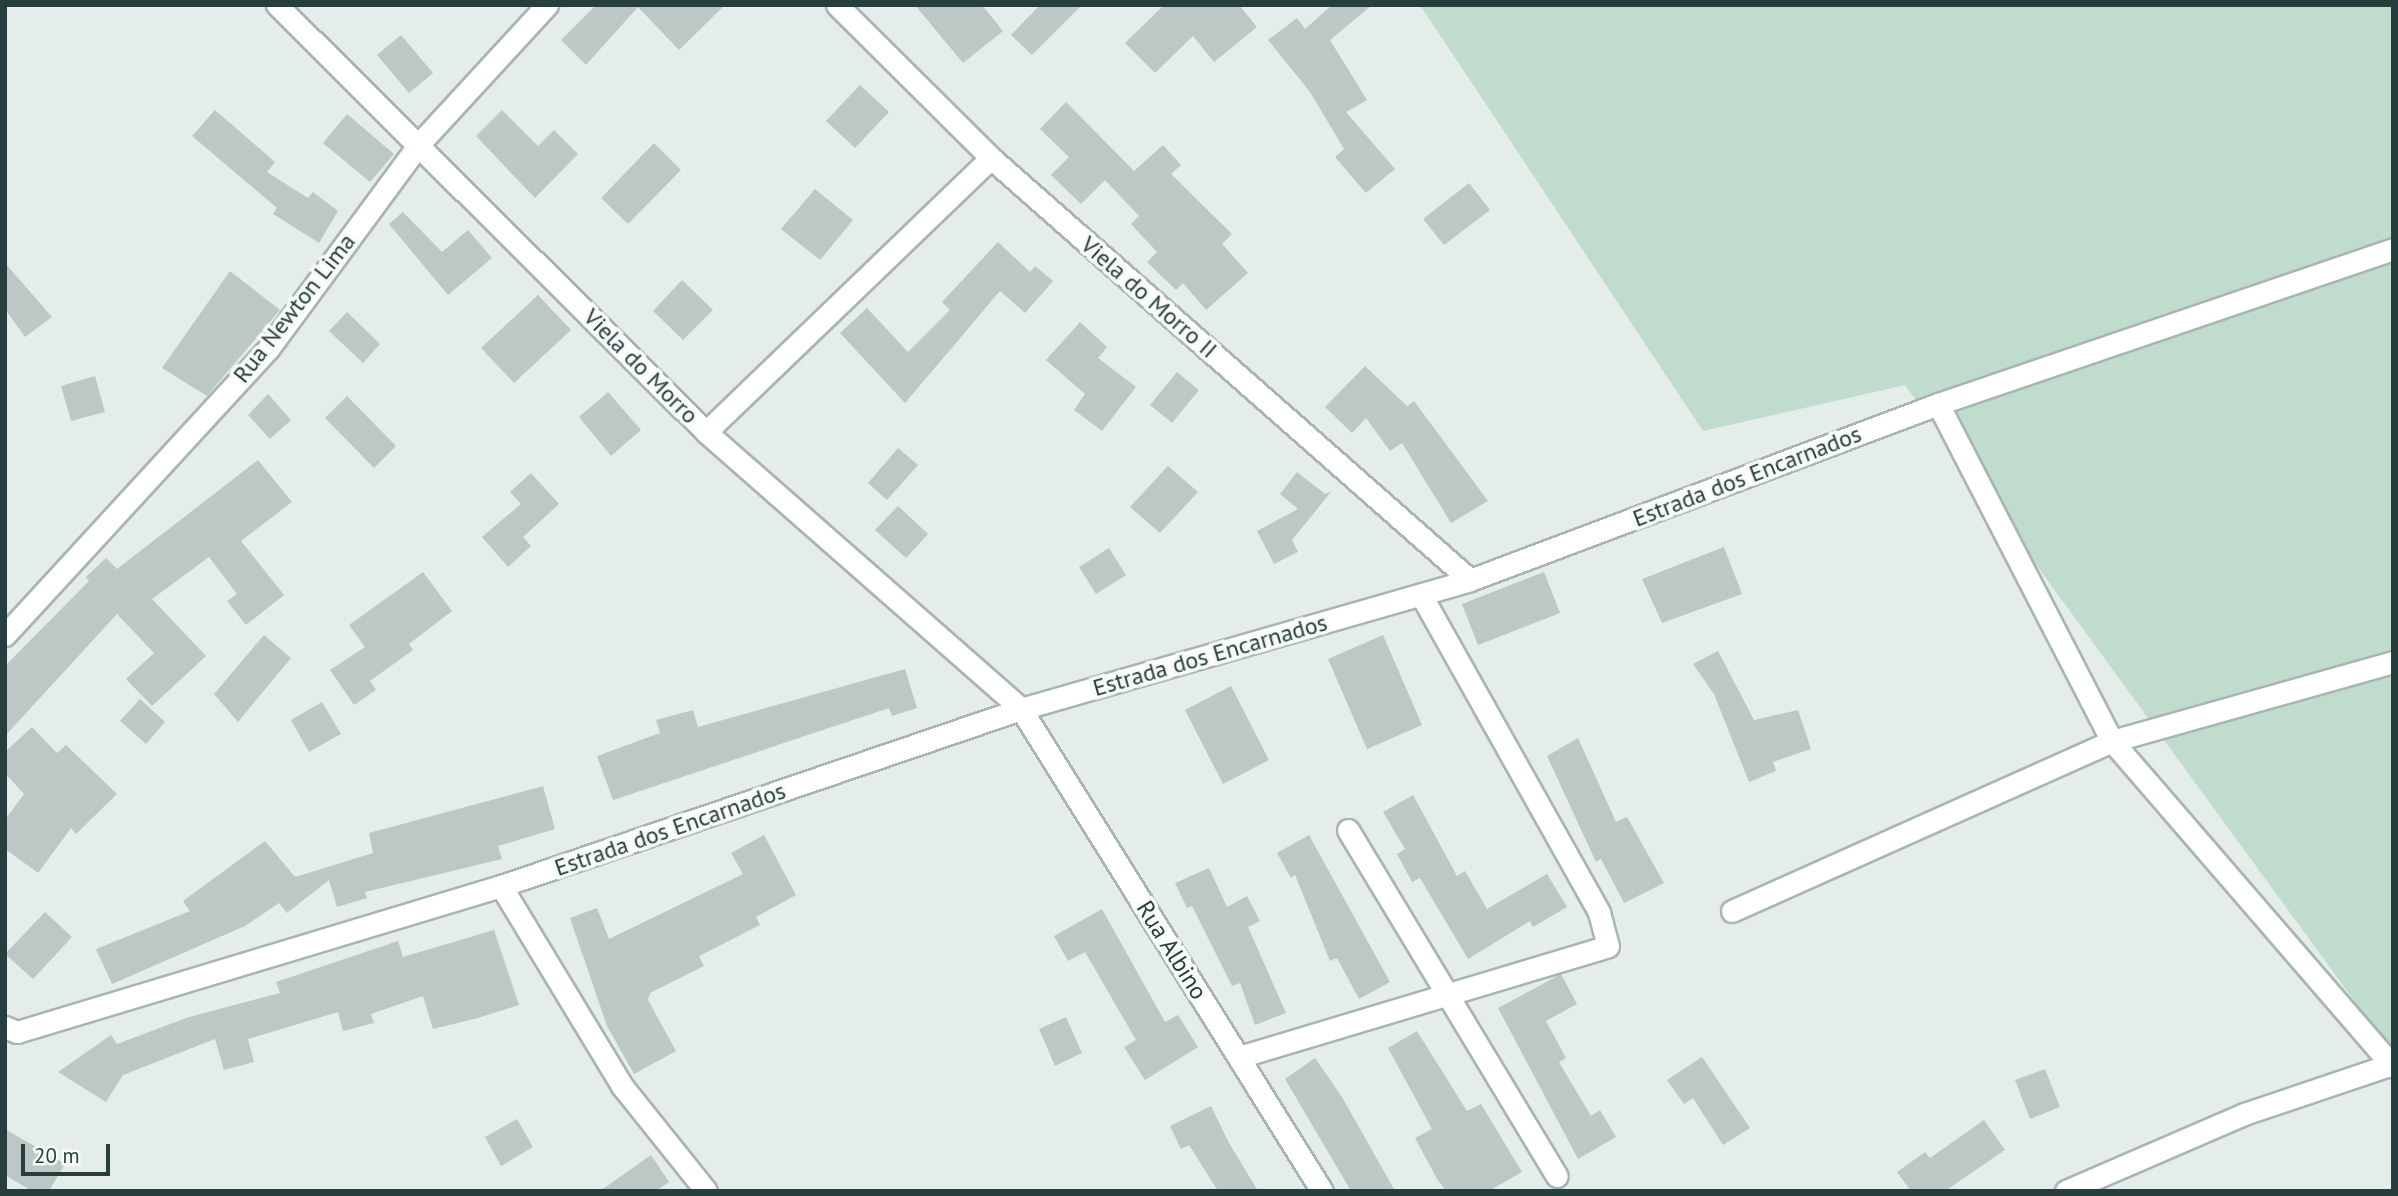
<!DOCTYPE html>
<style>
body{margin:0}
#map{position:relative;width:2398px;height:1196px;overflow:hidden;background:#e5edeb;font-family:"PT Sans",sans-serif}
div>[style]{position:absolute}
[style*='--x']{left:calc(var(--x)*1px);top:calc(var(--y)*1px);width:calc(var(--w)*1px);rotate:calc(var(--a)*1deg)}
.green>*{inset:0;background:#c0dccd}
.building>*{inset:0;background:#bbc8c5}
.roads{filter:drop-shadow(2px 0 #a8b5b3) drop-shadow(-2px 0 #a8b5b3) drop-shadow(0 2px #a8b5b3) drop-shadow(0 -2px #a8b5b3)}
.minor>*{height:21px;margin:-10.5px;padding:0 10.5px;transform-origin:10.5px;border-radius:10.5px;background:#fff}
span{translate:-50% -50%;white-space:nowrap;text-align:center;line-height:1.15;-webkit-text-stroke:7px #f6faf9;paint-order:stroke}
.street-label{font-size:24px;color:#263e3c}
.frame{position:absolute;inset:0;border:7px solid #263e3c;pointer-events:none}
.scale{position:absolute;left:21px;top:1144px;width:89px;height:32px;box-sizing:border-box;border:4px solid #263e3c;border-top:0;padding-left:9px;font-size:21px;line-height:24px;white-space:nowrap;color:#263e3c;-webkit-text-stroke:5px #f6faf9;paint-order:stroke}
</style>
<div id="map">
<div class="green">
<div style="clip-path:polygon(1420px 5px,2393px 5px,2393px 1054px,1905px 385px,1703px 431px)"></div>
</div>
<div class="building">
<div style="clip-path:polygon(596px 5px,725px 5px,679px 50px,638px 7px,586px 65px,561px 40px)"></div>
<div style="clip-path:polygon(915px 5px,982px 5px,1003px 31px,963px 63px)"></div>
<div style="clip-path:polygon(1040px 5px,1082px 5px,1032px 55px,1011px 35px)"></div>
<div style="clip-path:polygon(1164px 5px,1239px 5px,1257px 27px,1214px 62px,1193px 36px,1155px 73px,1125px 43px)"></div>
<div style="clip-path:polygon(1332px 5px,1372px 5px,1330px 40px,1367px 100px,1346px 112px,1395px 169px,1366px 193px,1335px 157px,1344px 149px,1310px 92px,1268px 40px,1297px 18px,1305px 29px)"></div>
<div style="clip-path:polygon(401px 35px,433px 73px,409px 93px,377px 55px)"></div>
<div style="clip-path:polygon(860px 85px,889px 112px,855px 148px,826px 121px)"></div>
<div style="clip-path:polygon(1066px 102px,1134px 171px,1163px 145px,1181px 165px,1171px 174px,1232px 234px,1222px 244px,1248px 273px,1206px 310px,1183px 283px,1176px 290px,1147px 262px,1157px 252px,1131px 224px,1139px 216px,1105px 180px,1081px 204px,1051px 175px,1069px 157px,1040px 129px)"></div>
<div style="clip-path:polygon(215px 110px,275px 162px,267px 172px,308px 198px,313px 192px,338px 211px,319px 243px,273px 214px,277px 208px,192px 136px)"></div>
<div style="clip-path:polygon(502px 110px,538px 146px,554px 130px,578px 154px,535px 198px,476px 136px)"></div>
<div style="clip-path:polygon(347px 114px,394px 154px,370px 182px,323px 143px)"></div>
<div style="clip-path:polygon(654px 143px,681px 170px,628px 224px,601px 198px)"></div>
<div style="clip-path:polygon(1469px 183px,1490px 210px,1444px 245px,1423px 219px)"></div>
<div style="clip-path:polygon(815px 189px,853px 220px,820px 260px,781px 229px)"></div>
<div style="clip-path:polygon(403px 212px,442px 252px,468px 230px,492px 258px,448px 295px,389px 224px)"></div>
<div style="clip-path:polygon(998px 242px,1030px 272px,1035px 266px,1053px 281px,1025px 313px,1000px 291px,905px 403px,840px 333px,867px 308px,908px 352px,950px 310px,942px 302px)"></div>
<div style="clip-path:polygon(5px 263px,52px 317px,25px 337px,5px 309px)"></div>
<div style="clip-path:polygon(230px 271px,280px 310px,207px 396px,162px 368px)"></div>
<div style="clip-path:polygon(682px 280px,713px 310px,683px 340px,653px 311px)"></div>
<div style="clip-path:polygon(538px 295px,571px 330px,514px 383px,481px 348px)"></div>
<div style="clip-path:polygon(347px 312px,380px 344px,363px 363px,329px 331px)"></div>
<div style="clip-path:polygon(1080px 322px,1107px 347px,1098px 358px,1136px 387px,1102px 431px,1074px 410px,1085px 394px,1046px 360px)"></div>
<div style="clip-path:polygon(1365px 366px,1407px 406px,1414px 401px,1488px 501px,1451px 523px,1402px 443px,1390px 451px,1366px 418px,1352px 433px,1325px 407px)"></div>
<div style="clip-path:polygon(1177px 372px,1199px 390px,1172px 423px,1150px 405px)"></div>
<div style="clip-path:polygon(95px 376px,105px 412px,71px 421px,61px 386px)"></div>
<div style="clip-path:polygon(608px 392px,641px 430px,611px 456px,579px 417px)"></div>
<div style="clip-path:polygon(268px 394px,291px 420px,270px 439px,248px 415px)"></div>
<div style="clip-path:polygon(347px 396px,396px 446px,374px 468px,325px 418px)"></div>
<div style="clip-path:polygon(898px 448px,918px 465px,887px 500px,868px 483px)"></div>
<div style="clip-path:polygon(258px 460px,292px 502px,241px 541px,284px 595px,246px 625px,227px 601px,237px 594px,209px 557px,152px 599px,206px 656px,152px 706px,126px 679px,154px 653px,117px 614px,5px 736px,5px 666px,89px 581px,86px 577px,106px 558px,117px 569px)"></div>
<div style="clip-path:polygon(1168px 466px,1198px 492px,1160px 533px,1130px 507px)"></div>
<div style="clip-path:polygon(1297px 472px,1325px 494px,1331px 492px,1292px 540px,1298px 552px,1274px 564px,1257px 531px,1298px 509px,1280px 494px)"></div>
<div style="clip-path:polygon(531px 473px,559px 504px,523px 537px,531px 546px,508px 567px,482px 537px,521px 504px,510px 492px)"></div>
<div style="clip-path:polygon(898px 506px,928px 534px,906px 558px,875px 530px)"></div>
<div style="clip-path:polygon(1724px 547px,1742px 594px,1662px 623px,1642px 579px)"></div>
<div style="clip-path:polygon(1109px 548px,1126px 575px,1096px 594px,1079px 567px)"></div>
<div style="clip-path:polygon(423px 572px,452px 611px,409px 644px,413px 650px,370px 681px,376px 690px,354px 705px,330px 670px,365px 647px,349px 625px)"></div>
<div style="clip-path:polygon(1544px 572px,1560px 613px,1478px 645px,1462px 604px)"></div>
<div style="clip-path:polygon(264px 635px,291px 658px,238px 722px,214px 694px)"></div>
<div style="clip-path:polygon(1383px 635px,1422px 725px,1367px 749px,1328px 659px)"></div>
<div style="clip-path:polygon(1718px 651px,1754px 720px,1798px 710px,1811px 749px,1773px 762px,1776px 771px,1749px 782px,1714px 694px,1693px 664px)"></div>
<div style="clip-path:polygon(905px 669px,917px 708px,892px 716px,889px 708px,613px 800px,597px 756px,660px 733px,656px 720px,693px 710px,698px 727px)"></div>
<div style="clip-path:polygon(1231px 686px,1269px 760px,1223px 784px,1185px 710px)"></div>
<div style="clip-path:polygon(140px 699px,165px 722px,146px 744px,120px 721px)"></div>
<div style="clip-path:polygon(322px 702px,341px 734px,309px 752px,291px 720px)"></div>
<div style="clip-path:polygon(32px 727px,57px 753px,66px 745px,117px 794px,76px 834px,71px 828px,38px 873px,5px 849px,5px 820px,24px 794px,5px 773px,5px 752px)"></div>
<div style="clip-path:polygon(1578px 738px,1616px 822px,1627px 817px,1664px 883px,1624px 903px,1601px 859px,1596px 862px,1547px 756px)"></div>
<div style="clip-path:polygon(543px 786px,555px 829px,498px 846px,502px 859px,365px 892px,367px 898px,337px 907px,329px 880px,287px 913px,279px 903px,245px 926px,112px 984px,96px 949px,190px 911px,183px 901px,265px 841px,295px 877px,373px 853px,369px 833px)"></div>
<div style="clip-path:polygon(1413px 795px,1457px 876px,1465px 871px,1487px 909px,1547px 874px,1567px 907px,1533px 927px,1530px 921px,1468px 959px,1420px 878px,1412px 882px,1397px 854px,1405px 849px,1383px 812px)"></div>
<div style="clip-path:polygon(764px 835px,796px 895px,756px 917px,760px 925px,699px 956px,704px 966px,650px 993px,648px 1000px,676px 1051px,634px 1074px,607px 1026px,570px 918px,597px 908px,609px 939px,743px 874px,731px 853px)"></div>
<div style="clip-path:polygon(1309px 835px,1390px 982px,1359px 999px,1337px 958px,1330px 961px,1295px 875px,1291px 878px,1277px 853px)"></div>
<div style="clip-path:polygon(1209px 868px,1227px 907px,1247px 896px,1260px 921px,1248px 927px,1286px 1013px,1255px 1025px,1240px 983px,1232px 986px,1192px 906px,1187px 908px,1175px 883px)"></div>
<div style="clip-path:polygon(1102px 909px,1165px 1022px,1178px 1015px,1198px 1047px,1145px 1080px,1124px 1047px,1136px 1040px,1085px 952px,1068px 961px,1054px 936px)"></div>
<div style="clip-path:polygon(45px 912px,72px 937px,33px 979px,5px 954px)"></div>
<div style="clip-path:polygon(494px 930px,519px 1005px,478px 1018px,433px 1029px,423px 996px,371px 1014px,374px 1023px,343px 1031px,338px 1012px,248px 1039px,254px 1062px,224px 1070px,215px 1039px,123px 1075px,106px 1102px,58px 1072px,111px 1035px,117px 1044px,189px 1017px,280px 993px,276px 982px,398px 941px,403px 957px)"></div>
<div style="clip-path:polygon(1561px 974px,1577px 1004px,1546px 1021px,1566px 1058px,1559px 1062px,1591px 1116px,1600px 1110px,1616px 1137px,1578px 1159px,1498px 1008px)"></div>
<div style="clip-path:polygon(1066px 1017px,1082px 1053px,1055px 1066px,1039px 1029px)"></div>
<div style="clip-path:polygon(1417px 1031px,1467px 1111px,1481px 1104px,1522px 1172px,1489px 1191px,1446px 1191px,1437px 1179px,1415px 1138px,1432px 1129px,1388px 1048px)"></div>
<div style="clip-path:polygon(1702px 1057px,1750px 1128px,1723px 1145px,1693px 1098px,1684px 1104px,1667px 1080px)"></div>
<div style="clip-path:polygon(1315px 1058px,1342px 1097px,1395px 1191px,1351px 1191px,1285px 1079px)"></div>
<div style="clip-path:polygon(2045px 1069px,2060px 1107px,2030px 1119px,2015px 1080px)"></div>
<div style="clip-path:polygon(1211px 1106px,1229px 1143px,1258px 1191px,1218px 1191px,1189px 1145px,1181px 1149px,1170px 1126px)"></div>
<div style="clip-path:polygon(517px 1119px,533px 1147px,501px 1166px,485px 1137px)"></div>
<div style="clip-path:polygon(1984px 1120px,2005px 1150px,1945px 1191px,1911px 1191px,1897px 1172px,1925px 1152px,1930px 1158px)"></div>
<div style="clip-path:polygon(5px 1129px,65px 1164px,49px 1191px,32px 1191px,5px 1175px)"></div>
<div style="clip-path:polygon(651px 1155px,669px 1182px,656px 1191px,600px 1191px)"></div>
</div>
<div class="roads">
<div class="minor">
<div style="--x:277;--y:5;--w:605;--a:44.87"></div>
<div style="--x:706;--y:432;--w:419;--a:41.3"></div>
<div style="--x:1021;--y:709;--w:568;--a:58.02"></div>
<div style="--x:837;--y:5;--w:217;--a:44.8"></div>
<div style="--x:991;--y:158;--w:638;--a:41.38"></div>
<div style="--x:1938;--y:404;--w:379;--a:62.7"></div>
<div style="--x:2112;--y:741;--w:430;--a:49.2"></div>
<div style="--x:706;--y:432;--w:395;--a:-43.9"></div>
<div style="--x:5;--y:635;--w:389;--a:-47.4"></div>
<div style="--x:268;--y:349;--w:256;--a:-53.6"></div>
<div style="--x:420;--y:143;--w:188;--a:-47.4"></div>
<div style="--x:1348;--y:830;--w:404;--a:58.9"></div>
<div style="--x:501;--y:886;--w:234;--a:58.8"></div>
<div style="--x:622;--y:1086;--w:134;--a:51.3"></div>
<div style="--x:1732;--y:911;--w:416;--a:-24.1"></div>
<div style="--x:2112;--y:741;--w:292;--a:-15.7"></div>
<div style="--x:5;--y:1027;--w:13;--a:23"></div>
<div style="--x:17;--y:1032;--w:506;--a:-16.79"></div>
<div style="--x:501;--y:886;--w:549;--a:-18.8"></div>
<div style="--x:1021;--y:709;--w:467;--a:-16"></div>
<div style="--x:1470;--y:580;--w:500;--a:-20.6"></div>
<div style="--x:1938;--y:404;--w:481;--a:-18.8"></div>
<div style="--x:1239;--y:1057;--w:385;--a:-16.7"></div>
<div style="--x:1608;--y:946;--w:35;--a:-105"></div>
<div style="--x:1599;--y:912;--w:364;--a:-119.3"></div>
<div style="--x:2066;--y:1191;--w:194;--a:-23.4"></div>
<div style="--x:2244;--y:1114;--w:157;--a:-18.6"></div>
</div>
</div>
<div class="street-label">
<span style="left:1149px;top:297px;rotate:41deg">Viela do Morro II</span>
<span style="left:294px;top:308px;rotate:-52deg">Rua Newton Lima</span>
<span style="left:641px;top:366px;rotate:45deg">Viela do Morro</span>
<span style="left:1747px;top:476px;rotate:-21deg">Estrada dos Encarnados</span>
<span style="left:1210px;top:655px;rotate:-16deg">Estrada dos Encarnados</span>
<span style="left:670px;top:829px;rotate:-19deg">Estrada dos Encarnados</span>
<span style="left:1172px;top:950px;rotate:58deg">Rua Albino</span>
</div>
<div class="frame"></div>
<div class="scale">20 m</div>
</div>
